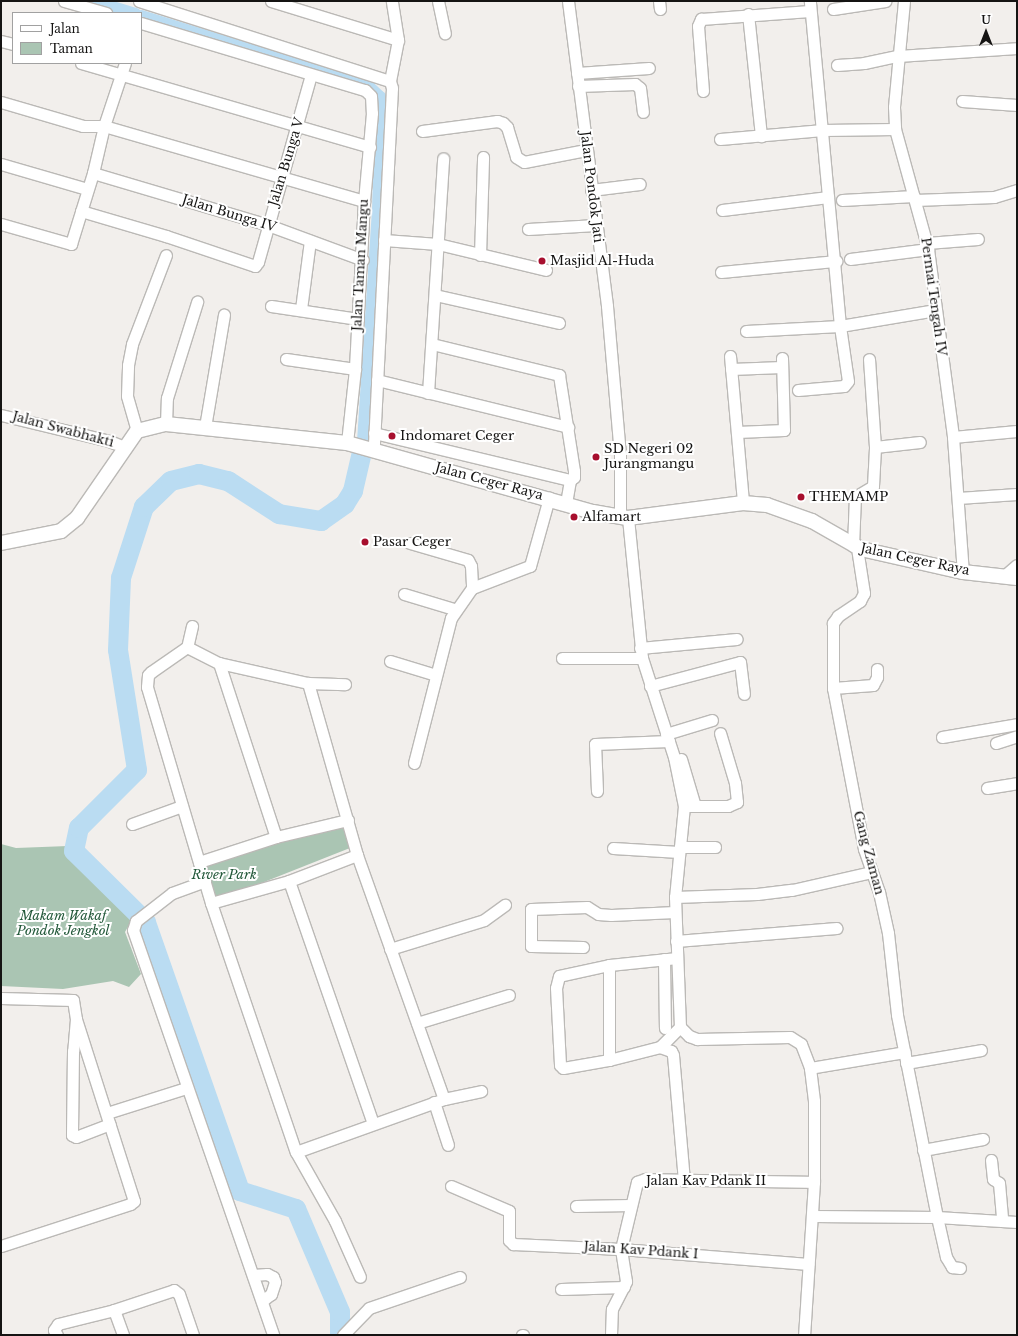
<!DOCTYPE html>
<style>
body{margin:0}
#map{position:relative;width:1018px;height:1336px;overflow:hidden;background:#f2efec;font-family:"Libre Baskerville",serif}
div>[style]{position:absolute}
[style*='--x']{left:calc(var(--x)*1px);top:calc(var(--y)*1px);width:calc(var(--w)*1px);rotate:calc(var(--a)*1deg)}
.green>*{inset:0;background:#aac5b3}
.canal>*{height:11px;margin:-5.5px;padding:0 5.5px;transform-origin:5.5px;border-radius:5.5px;background:#badcf2}
.river>*{height:20px;margin:-10px;padding:0 10px;transform-origin:10px;border-radius:10px;background:#badcf2}
.roads{filter:drop-shadow(1px 0 #bbb9b6) drop-shadow(-1px 0 #bbb9b6) drop-shadow(0 1px #bbb9b6) drop-shadow(0 -1px #bbb9b6)}
.minor>*{height:11px;margin:-5.5px;padding:0 5.5px;transform-origin:5.5px;border-radius:5.5px;background:#fff}
.major>*{height:14px;margin:-7px;padding:0 7px;transform-origin:7px;border-radius:7px;background:#fff}
.dots>*{width:11px;height:11px;translate:-50% -50%;box-sizing:border-box;border:2px solid #fff;border-radius:50%}
span{translate:-50% -50%;white-space:nowrap;text-align:center;line-height:1.15;-webkit-text-stroke:4px #fff;paint-order:stroke}
.street-label{font-size:13px;color:#151413}
.poi-label{font-size:13px;color:#151413}
.left{translate:0 -50%;text-align:left}
.park-label{font-size:13px;color:#225839;font-style:italic}
.frame{position:absolute;inset:0;border:2px solid #151413;pointer-events:none}
.legend{position:absolute;left:12px;top:12px;width:130px;height:52px;box-sizing:border-box;background:#fff;border:1px solid #a1a1a1;margin:0;padding:5px 7px;list-style:none;font-size:12px;color:#151413}
.legend li{display:flex;align-items:center;gap:8px;height:20px}
.legend b{width:20px;border:1px solid #a1a1a1}
.north{position:absolute;left:966px;top:12px;width:40px;height:40px;-webkit-text-stroke:3px #fff;paint-order:stroke;rotate:0deg;font-size:11px;font-weight:700;line-height:16px;text-align:center;color:#151413}
.north::after{content:'';display:block;margin:auto;width:14px;height:18px;background:#151413;clip-path:polygon(50% 0,100% 100%,50% 72%,0 100%)}
</style>
<div id="map">
<div class="green">
<div style="clip-path:polygon(348px 820px,355px 846px,211px 903px,199px 862px)"></div>
<div style="clip-path:polygon(1px 844px,16px 848px,68px 846px,139px 907px,125px 932px,141px 974px,129px 987px,113px 981px,63px 989px,1px 986px)"></div>
</div>
<div class="canal">
<div style="--x:96;--y:1;--w:41;--a:17.1"></div>
<div style="--x:141;--y:15;--w:226;--a:17.2"></div>
<div style="--x:357;--y:82;--w:11;--a:15"></div>
<div style="--x:368;--y:85;--w:16;--a:43"></div>
<div style="--x:380;--y:96;--w:113;--a:91.5"></div>
<div style="--x:377;--y:209;--w:247;--a:93.7"></div>
</div>
<div class="river">
<div style="--x:340;--y:1335;--w:23;--a:-90"></div>
<div style="--x:340;--y:1312;--w:112;--a:-113.1"></div>
<div style="--x:296;--y:1209;--w:59;--a:-162.2"></div>
<div style="--x:240;--y:1191;--w:285;--a:-109.3"></div>
<div style="--x:146;--y:922;--w:101;--a:-135.4"></div>
<div style="--x:74;--y:851;--w:24;--a:-78"></div>
<div style="--x:79;--y:828;--w:82;--a:-45"></div>
<div style="--x:137;--y:770;--w:121;--a:-99"></div>
<div style="--x:118;--y:650;--w:72;--a:-87.6"></div>
<div style="--x:121;--y:578;--w:75;--a:-72.1"></div>
<div style="--x:144;--y:507;--w:37;--a:-44"></div>
<div style="--x:171;--y:481;--w:29;--a:-14"></div>
<div style="--x:199;--y:474;--w:30;--a:14"></div>
<div style="--x:228;--y:481;--w:61;--a:32.9"></div>
<div style="--x:279;--y:514;--w:43;--a:9.5"></div>
<div style="--x:321;--y:521;--w:29;--a:-35"></div>
<div style="--x:345;--y:504;--w:15;--a:-58"></div>
<div style="--x:353;--y:491;--w:37;--a:-77"></div>
</div>
<div class="roads">
<div class="minor">
<div style="--x:64;--y:1;--w:44;--a:15.9"></div>
<div style="--x:139;--y:1;--w:263;--a:17.7"></div>
<div style="--x:390;--y:81;--w:7;--a:74"></div>
<div style="--x:392;--y:88;--w:361;--a:92.9"></div>
<div style="--x:271;--y:1;--w:133;--a:17.1"></div>
<div style="--x:438;--y:1;--w:33;--a:78"></div>
<div style="--x:568;--y:1;--w:307;--a:82.7"></div>
<div style="--x:607;--y:306;--w:149;--a:85"></div>
<div style="--x:620;--y:454;--w:63;--a:90"></div>
<div style="--x:659;--y:1;--w:8;--a:83"></div>
<div style="--x:904;--y:1;--w:106;--a:95.4"></div>
<div style="--x:894;--y:107;--w:22;--a:87"></div>
<div style="--x:895;--y:129;--w:124;--a:74.6"></div>
<div style="--x:928;--y:249;--w:190;--a:82.4"></div>
<div style="--x:953;--y:437;--w:135;--a:85.8"></div>
<div style="--x:833;--y:9;--w:53;--a:-8.7"></div>
<div style="--x:748;--y:14;--w:123;--a:83.9"></div>
<div style="--x:141;--y:23;--w:234;--a:16.7"></div>
<div style="--x:365;--y:90;--w:8;--a:45"></div>
<div style="--x:371;--y:96;--w:17;--a:87"></div>
<div style="--x:372;--y:113;--w:88;--a:95.2"></div>
<div style="--x:364;--y:201;--w:168;--a:93.1"></div>
<div style="--x:355;--y:369;--w:74;--a:96.2"></div>
<div style="--x:1;--y:41;--w:12;--a:14"></div>
<div style="--x:81;--y:63;--w:301;--a:16.2"></div>
<div style="--x:837;--y:65;--w:27;--a:-4"></div>
<div style="--x:864;--y:63;--w:35;--a:-12"></div>
<div style="--x:898;--y:56;--w:119;--a:-3.8"></div>
<div style="--x:577;--y:73;--w:72;--a:-4"></div>
<div style="--x:390;--y:81;--w:42;--a:-79"></div>
<div style="--x:398;--y:40;--w:39;--a:-99"></div>
<div style="--x:578;--y:86;--w:57;--a:-2"></div>
<div style="--x:635;--y:84;--w:6;--a:39"></div>
<div style="--x:640;--y:88;--w:24;--a:83"></div>
<div style="--x:703;--y:91;--w:65;--a:-94.4"></div>
<div style="--x:698;--y:26;--w:8;--a:-67"></div>
<div style="--x:701;--y:19;--w:109;--a:-4.2"></div>
<div style="--x:962;--y:101;--w:55;--a:4.2"></div>
<div style="--x:1;--y:102;--w:85;--a:16.3"></div>
<div style="--x:83;--y:126;--w:21;--a:0"></div>
<div style="--x:104;--y:126;--w:271;--a:16.1"></div>
<div style="--x:422;--y:131;--w:76;--a:-7.6"></div>
<div style="--x:497;--y:121;--w:6;--a:18"></div>
<div style="--x:503;--y:123;--w:6;--a:45"></div>
<div style="--x:507;--y:127;--w:31;--a:73"></div>
<div style="--x:516;--y:157;--w:9;--a:32"></div>
<div style="--x:524;--y:162;--w:63;--a:-11"></div>
<div style="--x:720;--y:139;--w:103;--a:-5"></div>
<div style="--x:823;--y:130;--w:72;--a:-0.8"></div>
<div style="--x:1;--y:164;--w:90;--a:16.2"></div>
<div style="--x:93;--y:173;--w:183;--a:16.5"></div>
<div style="--x:268;--y:225;--w:101;--a:20.2"></div>
<div style="--x:591;--y:190;--w:49;--a:-7"></div>
<div style="--x:842;--y:200;--w:72;--a:-3.2"></div>
<div style="--x:915;--y:200;--w:79;--a:-2.2"></div>
<div style="--x:994;--y:197;--w:24;--a:-17"></div>
<div style="--x:722;--y:210;--w:107;--a:-7"></div>
<div style="--x:81;--y:211;--w:89;--a:16.4"></div>
<div style="--x:166;--y:236;--w:94;--a:18.6"></div>
<div style="--x:255;--y:266;--w:5;--a:-53"></div>
<div style="--x:258;--y:262;--w:194;--a:-74.2"></div>
<div style="--x:1;--y:224;--w:73;--a:15.9"></div>
<div style="--x:71;--y:244;--w:74;--a:-72.8"></div>
<div style="--x:93;--y:173;--w:48;--a:-76.8"></div>
<div style="--x:104;--y:126;--w:66;--a:-71.6"></div>
<div style="--x:528;--y:229;--w:68;--a:-3.4"></div>
<div style="--x:384;--y:240;--w:54;--a:4.2"></div>
<div style="--x:438;--y:244;--w:111;--a:13.5"></div>
<div style="--x:927;--y:243;--w:51;--a:-4.5"></div>
<div style="--x:480;--y:255;--w:98;--a:-88.2"></div>
<div style="--x:850;--y:259;--w:79;--a:-7.3"></div>
<div style="--x:721;--y:272;--w:116;--a:-5.5"></div>
<div style="--x:435;--y:295;--w:127;--a:12.7"></div>
<div style="--x:271;--y:306;--w:88;--a:8.5"></div>
<div style="--x:301;--y:309;--w:69;--a:-82.5"></div>
<div style="--x:746;--y:331;--w:94;--a:-3"></div>
<div style="--x:840;--y:326;--w:97;--a:-9.5"></div>
<div style="--x:432;--y:344;--w:131;--a:13.7"></div>
<div style="--x:559;--y:375;--w:97;--a:81.1"></div>
<div style="--x:574;--y:471;--w:6;--a:90"></div>
<div style="--x:574;--y:477;--w:5;--a:143"></div>
<div style="--x:730;--y:356;--w:148;--a:84.9"></div>
<div style="--x:286;--y:359;--w:70;--a:8.2"></div>
<div style="--x:731;--y:369;--w:51;--a:-2.2"></div>
<div style="--x:377;--y:380;--w:197;--a:13.8"></div>
<div style="--x:798;--y:390;--w:46;--a:-5"></div>
<div style="--x:844;--y:386;--w:6;--a:-51"></div>
<div style="--x:848;--y:381;--w:56;--a:-98.3"></div>
<div style="--x:840;--y:326;--w:326;--a:-95.3"></div>
<div style="--x:428;--y:393;--w:235;--a:-86.3"></div>
<div style="--x:1;--y:415;--w:111;--a:13.5"></div>
<div style="--x:109;--y:441;--w:17;--a:21"></div>
<div style="--x:166;--y:424;--w:26;--a:-88"></div>
<div style="--x:167;--y:398;--w:101;--a:-72.6"></div>
<div style="--x:205;--y:427;--w:114;--a:-80.4"></div>
<div style="--x:137;--y:431;--w:36;--a:-106"></div>
<div style="--x:127;--y:396;--w:31;--a:-88"></div>
<div style="--x:128;--y:365;--w:21;--a:-79"></div>
<div style="--x:132;--y:344;--w:95;--a:-69.1"></div>
<div style="--x:737;--y:432;--w:47;--a:-2.4"></div>
<div style="--x:784;--y:430;--w:72;--a:-91.6"></div>
<div style="--x:374;--y:433;--w:202;--a:13.5"></div>
<div style="--x:953;--y:437;--w:64;--a:-5.4"></div>
<div style="--x:875;--y:447;--w:45;--a:-6.3"></div>
<div style="--x:958;--y:498;--w:59;--a:-3.9"></div>
<div style="--x:566;--y:503;--w:23;--a:-80"></div>
<div style="--x:628;--y:518;--w:141;--a:84.3"></div>
<div style="--x:642;--y:658;--w:104;--a:72.1"></div>
<div style="--x:674;--y:757;--w:50;--a:78.5"></div>
<div style="--x:684;--y:806;--w:91;--a:95.6"></div>
<div style="--x:675;--y:897;--w:130;--a:87.8"></div>
<div style="--x:680;--y:1027;--w:13;--a:45"></div>
<div style="--x:689;--y:1036;--w:9;--a:21"></div>
<div style="--x:697;--y:1039;--w:93;--a:-1.2"></div>
<div style="--x:790;--y:1037;--w:13;--a:32"></div>
<div style="--x:801;--y:1044;--w:26;--a:69"></div>
<div style="--x:810;--y:1068;--w:33;--a:83"></div>
<div style="--x:814;--y:1101;--w:81;--a:90"></div>
<div style="--x:814;--y:1182;--w:153;--a:93.7"></div>
<div style="--x:410;--y:543;--w:60;--a:16.3"></div>
<div style="--x:468;--y:560;--w:7;--a:63"></div>
<div style="--x:471;--y:566;--w:22;--a:87"></div>
<div style="--x:853;--y:546;--w:49;--a:-87.7"></div>
<div style="--x:855;--y:497;--w:21;--a:-31"></div>
<div style="--x:873;--y:486;--w:39;--a:-87"></div>
<div style="--x:875;--y:447;--w:88;--a:-93.9"></div>
<div style="--x:857;--y:548;--w:46;--a:81.2"></div>
<div style="--x:864;--y:593;--w:9;--a:117"></div>
<div style="--x:860;--y:601;--w:27;--a:146"></div>
<div style="--x:838;--y:616;--w:9;--a:126"></div>
<div style="--x:833;--y:623;--w:65;--a:90"></div>
<div style="--x:833;--y:688;--w:164;--a:79.1"></div>
<div style="--x:864;--y:849;--w:46;--a:70.8"></div>
<div style="--x:879;--y:892;--w:42;--a:77.6"></div>
<div style="--x:888;--y:933;--w:82;--a:83.7"></div>
<div style="--x:897;--y:1015;--w:206;--a:78.8"></div>
<div style="--x:937;--y:1217;--w:41;--a:77.3"></div>
<div style="--x:946;--y:1257;--w:12;--a:59"></div>
<div style="--x:952;--y:1267;--w:8;--a:7"></div>
<div style="--x:1003;--y:577;--w:18;--a:-41"></div>
<div style="--x:472;--y:588;--w:62;--a:-20.8"></div>
<div style="--x:530;--y:566;--w:71;--a:-74.4"></div>
<div style="--x:404;--y:594;--w:52;--a:16.7"></div>
<div style="--x:192;--y:626;--w:22;--a:103"></div>
<div style="--x:187;--y:647;--w:36;--a:27"></div>
<div style="--x:219;--y:663;--w:183;--a:71.9"></div>
<div style="--x:187;--y:647;--w:44;--a:145.2"></div>
<div style="--x:151;--y:672;--w:4;--a:135"></div>
<div style="--x:148;--y:675;--w:12;--a:95"></div>
<div style="--x:147;--y:687;--w:225;--a:73.5"></div>
<div style="--x:211;--y:903;--w:263;--a:71.2"></div>
<div style="--x:296;--y:1152;--w:79;--a:60.5"></div>
<div style="--x:335;--y:1221;--w:61;--a:65.9"></div>
<div style="--x:640;--y:648;--w:97;--a:-5.3"></div>
<div style="--x:562;--y:658;--w:80;--a:0"></div>
<div style="--x:390;--y:661;--w:48;--a:16.9"></div>
<div style="--x:219;--y:663;--w:91;--a:12.7"></div>
<div style="--x:650;--y:686;--w:93;--a:-14.9"></div>
<div style="--x:740;--y:662;--w:32;--a:83"></div>
<div style="--x:833;--y:688;--w:40;--a:-4.3"></div>
<div style="--x:873;--y:685;--w:9;--a:-63"></div>
<div style="--x:877;--y:677;--w:8;--a:-90"></div>
<div style="--x:666;--y:734;--w:48;--a:-16.9"></div>
<div style="--x:942;--y:737;--w:76;--a:-9.8"></div>
<div style="--x:996;--y:743;--w:22;--a:-18"></div>
<div style="--x:681;--y:759;--w:49;--a:73.4"></div>
<div style="--x:414;--y:763;--w:150;--a:-75.7"></div>
<div style="--x:451;--y:618;--w:37;--a:-55"></div>
<div style="--x:987;--y:788;--w:30;--a:-9"></div>
<div style="--x:597;--y:791;--w:47;--a:-92.4"></div>
<div style="--x:595;--y:744;--w:74;--a:-2.3"></div>
<div style="--x:684;--y:806;--w:44;--a:0"></div>
<div style="--x:728;--y:806;--w:10;--a:-24"></div>
<div style="--x:737;--y:802;--w:19;--a:-96"></div>
<div style="--x:735;--y:783;--w:52;--a:-106.7"></div>
<div style="--x:132;--y:824;--w:53;--a:-19.8"></div>
<div style="--x:680;--y:847;--w:35;--a:0"></div>
<div style="--x:613;--y:848;--w:66;--a:3.5"></div>
<div style="--x:357;--y:855;--w:259;--a:70.4"></div>
<div style="--x:199;--y:862;--w:81;--a:-18"></div>
<div style="--x:276;--y:837;--w:74;--a:-13.3"></div>
<div style="--x:205;--y:881;--w:35;--a:160"></div>
<div style="--x:172;--y:893;--w:46;--a:142.1"></div>
<div style="--x:136;--y:921;--w:9;--a:108"></div>
<div style="--x:133;--y:930;--w:429;--a:70.9"></div>
<div style="--x:289;--y:881;--w:257;--a:70.9"></div>
<div style="--x:675;--y:897;--w:82;--a:-2.1"></div>
<div style="--x:757;--y:894;--w:35;--a:-7"></div>
<div style="--x:792;--y:890;--w:81;--a:-12.8"></div>
<div style="--x:211;--y:903;--w:81;--a:-15.8"></div>
<div style="--x:289;--y:881;--w:73;--a:-20.9"></div>
<div style="--x:357;--y:855;--w:179;--a:-105.9"></div>
<div style="--x:308;--y:683;--w:37;--a:2"></div>
<div style="--x:676;--y:941;--w:161;--a:-4.6"></div>
<div style="--x:583;--y:947;--w:52;--a:-178.9"></div>
<div style="--x:531;--y:946;--w:37;--a:-90"></div>
<div style="--x:531;--y:909;--w:56;--a:-2"></div>
<div style="--x:587;--y:907;--w:13;--a:32"></div>
<div style="--x:598;--y:914;--w:13;--a:4"></div>
<div style="--x:611;--y:915;--w:64;--a:-2.7"></div>
<div style="--x:390;--y:949;--w:98;--a:-17.1"></div>
<div style="--x:484;--y:920;--w:26;--a:-36"></div>
<div style="--x:677;--y:958;--w:68;--a:174.1"></div>
<div style="--x:609;--y:965;--w:51;--a:167.6"></div>
<div style="--x:559;--y:976;--w:12;--a:104"></div>
<div style="--x:556;--y:988;--w:77;--a:87"></div>
<div style="--x:560;--y:1065;--w:4;--a:45"></div>
<div style="--x:563;--y:1068;--w:47;--a:-9.9"></div>
<div style="--x:609;--y:1060;--w:53;--a:-14.3"></div>
<div style="--x:660;--y:1047;--w:28;--a:-45"></div>
<div style="--x:664;--y:959;--w:69;--a:89.2"></div>
<div style="--x:1;--y:998;--w:72;--a:1.6"></div>
<div style="--x:73;--y:1000;--w:19;--a:81"></div>
<div style="--x:76;--y:1019;--w:32;--a:95"></div>
<div style="--x:73;--y:1051;--w:84;--a:90.7"></div>
<div style="--x:72;--y:1135;--w:4;--a:27"></div>
<div style="--x:76;--y:1137;--w:36;--a:-21"></div>
<div style="--x:417;--y:1023;--w:96;--a:-16.9"></div>
<div style="--x:660;--y:1047;--w:12;--a:20"></div>
<div style="--x:671;--y:1051;--w:4;--a:63"></div>
<div style="--x:673;--y:1055;--w:126;--a:85"></div>
<div style="--x:609;--y:1060;--w:95;--a:-90"></div>
<div style="--x:906;--y:1063;--w:76;--a:-9.8"></div>
<div style="--x:810;--y:1068;--w:96;--a:-9.6"></div>
<div style="--x:434;--y:1102;--w:45;--a:72"></div>
<div style="--x:107;--y:1113;--w:83;--a:-17.6"></div>
<div style="--x:923;--y:1150;--w:61;--a:-10.4"></div>
<div style="--x:296;--y:1152;--w:157;--a:-19.7"></div>
<div style="--x:444;--y:1099;--w:38;--a:-12"></div>
<div style="--x:991;--y:1160;--w:19;--a:84"></div>
<div style="--x:993;--y:1179;--w:7;--a:34"></div>
<div style="--x:999;--y:1183;--w:38;--a:85"></div>
<div style="--x:451;--y:1186;--w:63;--a:23.3"></div>
<div style="--x:509;--y:1211;--w:29;--a:90"></div>
<div style="--x:509;--y:1240;--w:6;--a:45"></div>
<div style="--x:513;--y:1244;--w:108;--a:2.7"></div>
<div style="--x:621;--y:1249;--w:188;--a:4.6"></div>
<div style="--x:576;--y:1206;--w:55;--a:-1"></div>
<div style="--x:813;--y:1216;--w:124;--a:0.5"></div>
<div style="--x:937;--y:1217;--w:80;--a:3.6"></div>
<div style="--x:1;--y:1246;--w:136;--a:-18"></div>
<div style="--x:130;--y:1204;--w:5;--a:-37"></div>
<div style="--x:134;--y:1201;--w:191;--a:-107.7"></div>
<div style="--x:253;--y:1275;--w:14;--a:-4"></div>
<div style="--x:267;--y:1274;--w:7;--a:27"></div>
<div style="--x:273;--y:1277;--w:5;--a:68"></div>
<div style="--x:275;--y:1282;--w:13;--a:108"></div>
<div style="--x:271;--y:1294;--w:11;--a:142"></div>
<div style="--x:561;--y:1289;--w:63;--a:-1.8"></div>
<div style="--x:114;--y:1310;--w:27;--a:70"></div>
<div style="--x:57;--y:1335;--w:6;--a:-121"></div>
<div style="--x:54;--y:1330;--w:7;--a:-56"></div>
<div style="--x:58;--y:1324;--w:58;--a:-14"></div>
<div style="--x:114;--y:1310;--w:63;--a:-18.4"></div>
<div style="--x:174;--y:1290;--w:6;--a:39"></div>
<div style="--x:179;--y:1294;--w:43;--a:71.1"></div>
<div style="--x:343;--y:1335;--w:37;--a:-46"></div>
<div style="--x:369;--y:1308;--w:96;--a:-18.8"></div>
<div style="--x:522;--y:1335;--w:1;--a:0"></div>
<div style="--x:611;--y:1335;--w:26;--a:-88"></div>
<div style="--x:612;--y:1309;--w:31;--a:-63"></div>
<div style="--x:626;--y:1281;--w:32;--a:-99"></div>
<div style="--x:621;--y:1249;--w:69;--a:-76.6"></div>
<div style="--x:637;--y:1182;--w:9;--a:-21"></div>
<div style="--x:645;--y:1179;--w:169;--a:1"></div>
</div>
<div class="major">
<div style="--x:1;--y:543;--w:61;--a:-11.3"></div>
<div style="--x:61;--y:531;--w:21;--a:-39"></div>
<div style="--x:77;--y:518;--w:106;--a:-55.4"></div>
<div style="--x:137;--y:431;--w:30;--a:-14"></div>
<div style="--x:166;--y:424;--w:182;--a:6"></div>
<div style="--x:347;--y:443;--w:255;--a:15.7"></div>
<div style="--x:593;--y:512;--w:36;--a:10"></div>
<div style="--x:628;--y:518;--w:116;--a:-7.4"></div>
<div style="--x:743;--y:503;--w:24;--a:5"></div>
<div style="--x:767;--y:505;--w:48;--a:19.6"></div>
<div style="--x:812;--y:521;--w:56;--a:29.7"></div>
<div style="--x:861;--y:549;--w:105;--a:12.7"></div>
<div style="--x:963;--y:572;--w:54;--a:6.3"></div>
</div>
</div>
<div class="dots">
<div style="left:542px;top:261px;background:#a70f2e"></div>
<div style="left:392px;top:436px;background:#a70f2e"></div>
<div style="left:596px;top:457px;background:#a70f2e"></div>
<div style="left:801px;top:497px;background:#a70f2e"></div>
<div style="left:574px;top:517px;background:#a70f2e"></div>
<div style="left:365px;top:542px;background:#a70f2e"></div>
</div>
<div class="street-label">
<span style="left:287px;top:162px;rotate:-73deg">Jalan Bunga V</span>
<span style="left:591px;top:187px;rotate:83deg">Jalan Pondok Jati</span>
<span style="left:229px;top:214px;rotate:17deg">Jalan Bunga IV</span>
<span style="left:361px;top:265px;rotate:-87deg">Jalan Taman Mangu</span>
<span style="left:933px;top:297px;rotate:82deg">Permai Tengah IV</span>
<span style="left:63px;top:430px;rotate:15deg">Jalan Swabhakti</span>
<span style="left:489px;top:482px;rotate:15deg">Jalan Ceger Raya</span>
<span style="left:915px;top:560px;rotate:12deg">Jalan Ceger Raya</span>
<span style="left:868px;top:853px;rotate:75deg">Gang Zaman</span>
<span style="left:706px;top:1181px">Jalan Kav Pdank II</span>
<span style="left:641px;top:1251px;rotate:4deg">Jalan Kav Pdank I</span>
</div>
<div class="poi-label">
<span class="left" style="left:550px;top:261px">Masjid Al-Huda</span>
<span class="left" style="left:400px;top:436px">Indomaret Ceger</span>
<span class="left" style="left:604px;top:457px">SD Negeri 02<br>Jurangmangu</span>
<span class="left" style="left:809px;top:497px">THEMAMP</span>
<span class="left" style="left:582px;top:517px">Alfamart</span>
<span class="left" style="left:373px;top:542px">Pasar Ceger</span>
</div>
<div class="park-label">
<span style="left:224px;top:875px">River Park</span>
<span style="left:63px;top:924px">Makam Wakaf<br>Pondok Jengkol</span>
</div>
<div class="frame"></div>
<ul class="legend">
<li><b style="height:5px;background:#fff"></b>Jalan</li>
<li><b style="height:11px;background:#aac5b3"></b>Taman</li>
</ul>
<div class="north">U</div>
</div>
